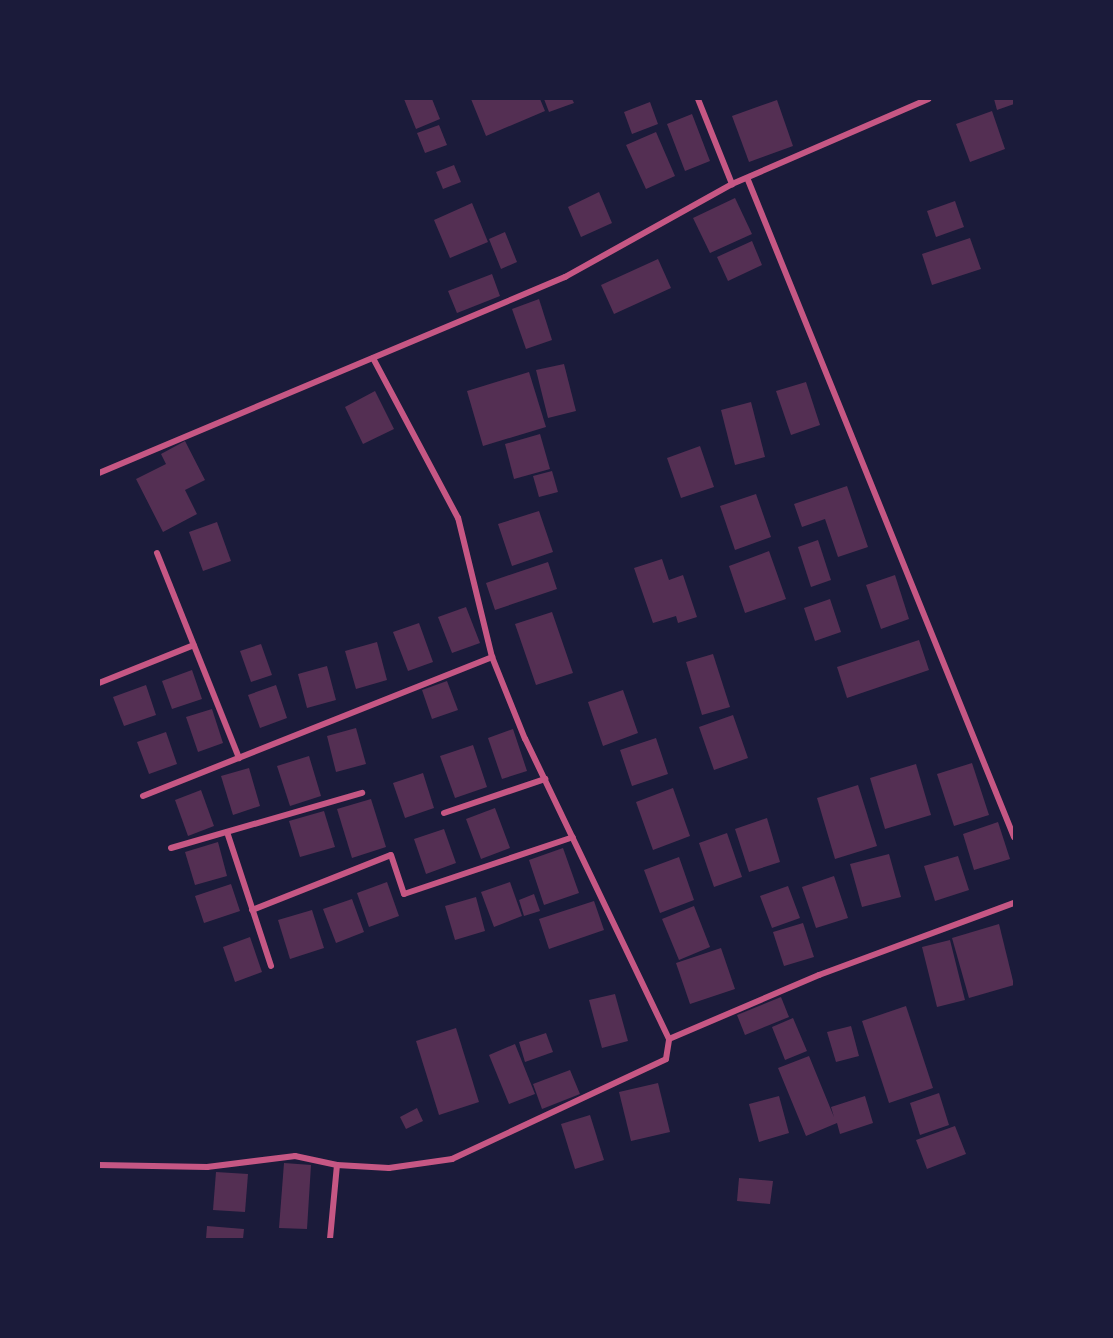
<!DOCTYPE html>
<style>
body{margin:0}
#map{position:relative;width:1113px;height:1338px;overflow:hidden;background:#1b1b3a;font-family:"Titillium Web",sans-serif}
div>[style]{position:absolute}
[style*='--x']{left:calc(var(--x)*1px);top:calc(var(--y)*1px);width:calc(var(--w)*1px);rotate:calc(var(--a)*1deg)}
.building>*{inset:0;background:#542f53}
.minor>*{height:6px;margin:-3px;padding:0 3px;transform-origin:3px;border-radius:3px;background:#c65784}
span{translate:-50% -50%;white-space:nowrap;text-align:center;line-height:1.15;-webkit-text-stroke:6px #1b1b3a;paint-order:stroke}
.frame{position:absolute;inset:0;border:100px solid #1b1b3a;pointer-events:none}
</style>
<div id="map">
<div class="building">
<div style="clip-path:polygon(404px 99px,432px 99px,440px 119px,416px 129px)"></div>
<div style="clip-path:polygon(471px 99px,540px 99px,545px 111px,486px 136px)"></div>
<div style="clip-path:polygon(544px 99px,572px 99px,574px 103px,549px 112px)"></div>
<div style="clip-path:polygon(994px 99px,1014px 99px,1014px 104px,997px 110px)"></div>
<div style="clip-path:polygon(777px 100px,793px 146px,749px 162px,732px 116px)"></div>
<div style="clip-path:polygon(650px 102px,658px 124px,632px 134px,624px 112px)"></div>
<div style="clip-path:polygon(992px 111px,1005px 149px,970px 162px,956px 124px)"></div>
<div style="clip-path:polygon(692px 114px,710px 161px,685px 171px,667px 124px)"></div>
<div style="clip-path:polygon(439px 125px,447px 145px,425px 153px,417px 133px)"></div>
<div style="clip-path:polygon(656px 132px,675px 176px,646px 189px,626px 145px)"></div>
<div style="clip-path:polygon(454px 165px,461px 182px,443px 189px,436px 172px)"></div>
<div style="clip-path:polygon(599px 192px,612px 223px,581px 237px,568px 207px)"></div>
<div style="clip-path:polygon(735px 198px,752px 234px,710px 253px,693px 218px)"></div>
<div style="clip-path:polygon(955px 201px,964px 227px,936px 237px,927px 211px)"></div>
<div style="clip-path:polygon(472px 203px,488px 242px,450px 258px,434px 220px)"></div>
<div style="clip-path:polygon(505px 232px,517px 262px,501px 269px,489px 239px)"></div>
<div style="clip-path:polygon(970px 238px,981px 269px,932px 285px,922px 254px)"></div>
<div style="clip-path:polygon(752px 241px,762px 265px,728px 281px,717px 257px)"></div>
<div style="clip-path:polygon(658px 259px,671px 288px,614px 314px,601px 285px)"></div>
<div style="clip-path:polygon(492px 274px,500px 296px,457px 313px,448px 291px)"></div>
<div style="clip-path:polygon(539px 299px,552px 340px,526px 349px,512px 309px)"></div>
<div style="clip-path:polygon(564px 364px,576px 411px,548px 418px,536px 370px)"></div>
<div style="clip-path:polygon(529px 372px,546px 427px,483px 446px,467px 391px)"></div>
<div style="clip-path:polygon(806px 382px,820px 425px,791px 435px,776px 391px)"></div>
<div style="clip-path:polygon(375px 391px,394px 429px,363px 444px,345px 407px)"></div>
<div style="clip-path:polygon(751px 402px,765px 457px,735px 465px,721px 410px)"></div>
<div style="clip-path:polygon(540px 434px,550px 469px,514px 479px,505px 444px)"></div>
<div style="clip-path:polygon(185px 441px,205px 480px,185px 490px,197px 514px,163px 532px,136px 479px,166px 464px,161px 454px)"></div>
<div style="clip-path:polygon(700px 446px,714px 487px,681px 498px,667px 458px)"></div>
<div style="clip-path:polygon(552px 471px,558px 492px,539px 497px,533px 476px)"></div>
<div style="clip-path:polygon(847px 486px,868px 547px,838px 557px,825px 519px,802px 527px,794px 504px)"></div>
<div style="clip-path:polygon(756px 494px,771px 537px,735px 550px,720px 506px)"></div>
<div style="clip-path:polygon(539px 511px,553px 552px,512px 566px,498px 524px)"></div>
<div style="clip-path:polygon(217px 522px,231px 561px,203px 571px,189px 532px)"></div>
<div style="clip-path:polygon(818px 540px,831px 580px,811px 587px,798px 547px)"></div>
<div style="clip-path:polygon(769px 551px,786px 599px,745px 613px,729px 566px)"></div>
<div style="clip-path:polygon(662px 559px,669px 580px,683px 575px,697px 617px,678px 623px,676px 616px,653px 623px,634px 568px)"></div>
<div style="clip-path:polygon(548px 562px,557px 589px,495px 610px,486px 583px)"></div>
<div style="clip-path:polygon(895px 575px,909px 619px,881px 629px,866px 585px)"></div>
<div style="clip-path:polygon(830px 599px,841px 632px,815px 641px,804px 608px)"></div>
<div style="clip-path:polygon(466px 607px,480px 643px,452px 653px,438px 617px)"></div>
<div style="clip-path:polygon(552px 612px,573px 673px,536px 685px,515px 624px)"></div>
<div style="clip-path:polygon(419px 623px,433px 662px,408px 671px,393px 632px)"></div>
<div style="clip-path:polygon(919px 640px,929px 670px,847px 698px,837px 667px)"></div>
<div style="clip-path:polygon(377px 642px,387px 680px,356px 689px,345px 651px)"></div>
<div style="clip-path:polygon(261px 644px,272px 675px,251px 682px,240px 651px)"></div>
<div style="clip-path:polygon(713px 654px,730px 707px,702px 715px,686px 662px)"></div>
<div style="clip-path:polygon(327px 666px,336px 700px,307px 708px,298px 674px)"></div>
<div style="clip-path:polygon(192px 670px,202px 699px,172px 709px,162px 681px)"></div>
<div style="clip-path:polygon(447px 681px,458px 710px,432px 719px,422px 690px)"></div>
<div style="clip-path:polygon(146px 685px,156px 715px,124px 726px,113px 697px)"></div>
<div style="clip-path:polygon(276px 685px,287px 718px,260px 728px,248px 695px)"></div>
<div style="clip-path:polygon(623px 690px,638px 733px,603px 746px,588px 702px)"></div>
<div style="clip-path:polygon(212px 709px,223px 743px,198px 752px,186px 717px)"></div>
<div style="clip-path:polygon(733px 715px,748px 758px,714px 770px,699px 727px)"></div>
<div style="clip-path:polygon(356px 728px,366px 764px,336px 772px,327px 736px)"></div>
<div style="clip-path:polygon(513px 729px,527px 771px,502px 779px,488px 738px)"></div>
<div style="clip-path:polygon(166px 732px,177px 764px,149px 774px,137px 742px)"></div>
<div style="clip-path:polygon(656px 738px,668px 774px,632px 786px,620px 750px)"></div>
<div style="clip-path:polygon(473px 745px,487px 787px,455px 798px,440px 756px)"></div>
<div style="clip-path:polygon(309px 756px,321px 796px,290px 806px,277px 766px)"></div>
<div style="clip-path:polygon(972px 763px,989px 815px,954px 826px,937px 774px)"></div>
<div style="clip-path:polygon(916px 764px,931px 815px,885px 829px,870px 778px)"></div>
<div style="clip-path:polygon(249px 768px,260px 806px,233px 815px,221px 776px)"></div>
<div style="clip-path:polygon(423px 773px,434px 808px,405px 818px,393px 783px)"></div>
<div style="clip-path:polygon(858px 785px,877px 846px,835px 859px,817px 798px)"></div>
<div style="clip-path:polygon(673px 788px,690px 836px,653px 850px,636px 802px)"></div>
<div style="clip-path:polygon(201px 790px,214px 826px,188px 836px,175px 800px)"></div>
<div style="clip-path:polygon(371px 799px,386px 847px,352px 858px,337px 809px)"></div>
<div style="clip-path:polygon(495px 808px,510px 848px,481px 859px,466px 819px)"></div>
<div style="clip-path:polygon(324px 811px,335px 847px,300px 857px,289px 821px)"></div>
<div style="clip-path:polygon(767px 818px,780px 862px,749px 872px,735px 829px)"></div>
<div style="clip-path:polygon(998px 822px,1010px 859px,974px 870px,963px 834px)"></div>
<div style="clip-path:polygon(444px 829px,456px 863px,426px 874px,414px 839px)"></div>
<div style="clip-path:polygon(727px 833px,742px 877px,714px 887px,699px 843px)"></div>
<div style="clip-path:polygon(218px 842px,227px 876px,195px 885px,185px 852px)"></div>
<div style="clip-path:polygon(563px 848px,579px 893px,544px 905px,529px 860px)"></div>
<div style="clip-path:polygon(889px 854px,901px 897px,862px 907px,850px 864px)"></div>
<div style="clip-path:polygon(958px 856px,969px 890px,935px 901px,924px 866px)"></div>
<div style="clip-path:polygon(679px 857px,694px 900px,660px 913px,644px 870px)"></div>
<div style="clip-path:polygon(834px 876px,848px 918px,816px 928px,802px 887px)"></div>
<div style="clip-path:polygon(387px 882px,399px 916px,369px 927px,357px 893px)"></div>
<div style="clip-path:polygon(510px 882px,522px 916px,494px 927px,481px 892px)"></div>
<div style="clip-path:polygon(231px 884px,240px 911px,204px 923px,195px 896px)"></div>
<div style="clip-path:polygon(788px 886px,800px 918px,772px 928px,760px 896px)"></div>
<div style="clip-path:polygon(534px 894px,540px 911px,524px 916px,519px 900px)"></div>
<div style="clip-path:polygon(476px 897px,485px 931px,455px 940px,445px 906px)"></div>
<div style="clip-path:polygon(352px 899px,364px 932px,336px 943px,323px 909px)"></div>
<div style="clip-path:polygon(594px 901px,604px 930px,549px 949px,539px 919px)"></div>
<div style="clip-path:polygon(694px 906px,710px 947px,679px 960px,662px 919px)"></div>
<div style="clip-path:polygon(312px 910px,324px 948px,290px 959px,278px 920px)"></div>
<div style="clip-path:polygon(803px 923px,814px 957px,784px 966px,773px 932px)"></div>
<div style="clip-path:polygon(999px 924px,1014px 985px,969px 998px,952px 938px)"></div>
<div style="clip-path:polygon(250px 937px,262px 972px,235px 982px,223px 947px)"></div>
<div style="clip-path:polygon(950px 940px,965px 1000px,937px 1007px,922px 947px)"></div>
<div style="clip-path:polygon(721px 948px,735px 989px,690px 1004px,676px 963px)"></div>
<div style="clip-path:polygon(615px 994px,628px 1041px,602px 1048px,589px 1000px)"></div>
<div style="clip-path:polygon(781px 997px,789px 1017px,745px 1035px,737px 1015px)"></div>
<div style="clip-path:polygon(906px 1006px,933px 1088px,889px 1103px,862px 1021px)"></div>
<div style="clip-path:polygon(793px 1018px,807px 1051px,785px 1060px,772px 1027px)"></div>
<div style="clip-path:polygon(851px 1026px,859px 1056px,836px 1062px,827px 1032px)"></div>
<div style="clip-path:polygon(456px 1028px,479px 1102px,439px 1115px,416px 1041px)"></div>
<div style="clip-path:polygon(546px 1033px,553px 1052px,525px 1062px,519px 1042px)"></div>
<div style="clip-path:polygon(515px 1044px,535px 1094px,509px 1104px,489px 1055px)"></div>
<div style="clip-path:polygon(809px 1056px,834px 1117px,831px 1107px,865px 1096px,873px 1123px,840px 1134px,837px 1123px,806px 1136px,778px 1068px)"></div>
<div style="clip-path:polygon(570px 1070px,580px 1094px,542px 1109px,533px 1084px)"></div>
<div style="clip-path:polygon(658px 1083px,670px 1132px,631px 1141px,619px 1092px)"></div>
<div style="clip-path:polygon(939px 1093px,949px 1125px,920px 1135px,910px 1103px)"></div>
<div style="clip-path:polygon(779px 1096px,789px 1133px,759px 1142px,749px 1104px)"></div>
<div style="clip-path:polygon(417px 1108px,423px 1121px,406px 1129px,400px 1117px)"></div>
<div style="clip-path:polygon(590px 1115px,604px 1160px,575px 1169px,561px 1124px)"></div>
<div style="clip-path:polygon(955px 1126px,966px 1154px,927px 1169px,916px 1140px)"></div>
<div style="clip-path:polygon(284px 1163px,311px 1165px,307px 1229px,279px 1228px)"></div>
<div style="clip-path:polygon(216px 1172px,248px 1174px,245px 1212px,213px 1210px)"></div>
<div style="clip-path:polygon(739px 1178px,773px 1181px,770px 1204px,737px 1201px)"></div>
<div style="clip-path:polygon(207px 1226px,244px 1229px,243px 1239px,206px 1239px)"></div>
</div>
<div class="minor">
<div style="--x:698;--y:99;--w:92;--a:68.2"></div>
<div style="--x:748;--y:180;--w:709;--a:67.96"></div>
<div style="--x:99;--y:473;--w:506;--a:-22.81"></div>
<div style="--x:565;--y:277;--w:191;--a:-29.1"></div>
<div style="--x:732;--y:184;--w:214;--a:-23.4"></div>
<div style="--x:157;--y:553;--w:221;--a:68.2"></div>
<div style="--x:99;--y:683;--w:102;--a:-21.8"></div>
<div style="--x:143;--y:796;--w:376;--a:-21.7"></div>
<div style="--x:444;--y:813;--w:107;--a:-18.6"></div>
<div style="--x:227;--y:832;--w:141;--a:71.8"></div>
<div style="--x:171;--y:848;--w:199;--a:-16.1"></div>
<div style="--x:252;--y:910;--w:149;--a:-21.6"></div>
<div style="--x:391;--y:855;--w:41;--a:71.6"></div>
<div style="--x:404;--y:894;--w:178;--a:-18.6"></div>
<div style="--x:669;--y:1039;--w:163;--a:-23.1"></div>
<div style="--x:819;--y:975;--w:208;--a:-20.3"></div>
<div style="--x:99;--y:1165;--w:108;--a:1.1"></div>
<div style="--x:207;--y:1167;--w:89;--a:-7.1"></div>
<div style="--x:295;--y:1156;--w:43;--a:12.1"></div>
<div style="--x:337;--y:1165;--w:52;--a:3.3"></div>
<div style="--x:389;--y:1168;--w:64;--a:-8.1"></div>
<div style="--x:452;--y:1159;--w:236;--a:-25"></div>
<div style="--x:666;--y:1059;--w:20;--a:-81"></div>
<div style="--x:669;--y:1039;--w:333;--a:-115.6"></div>
<div style="--x:525;--y:739;--w:88;--a:-111.9"></div>
<div style="--x:492;--y:657;--w:143;--a:-103.7"></div>
<div style="--x:458;--y:518;--w:181;--a:-118"></div>
<div style="--x:330;--y:1239;--w:74;--a:-84.6"></div>
</div>
<div class="frame"></div>
</div>
